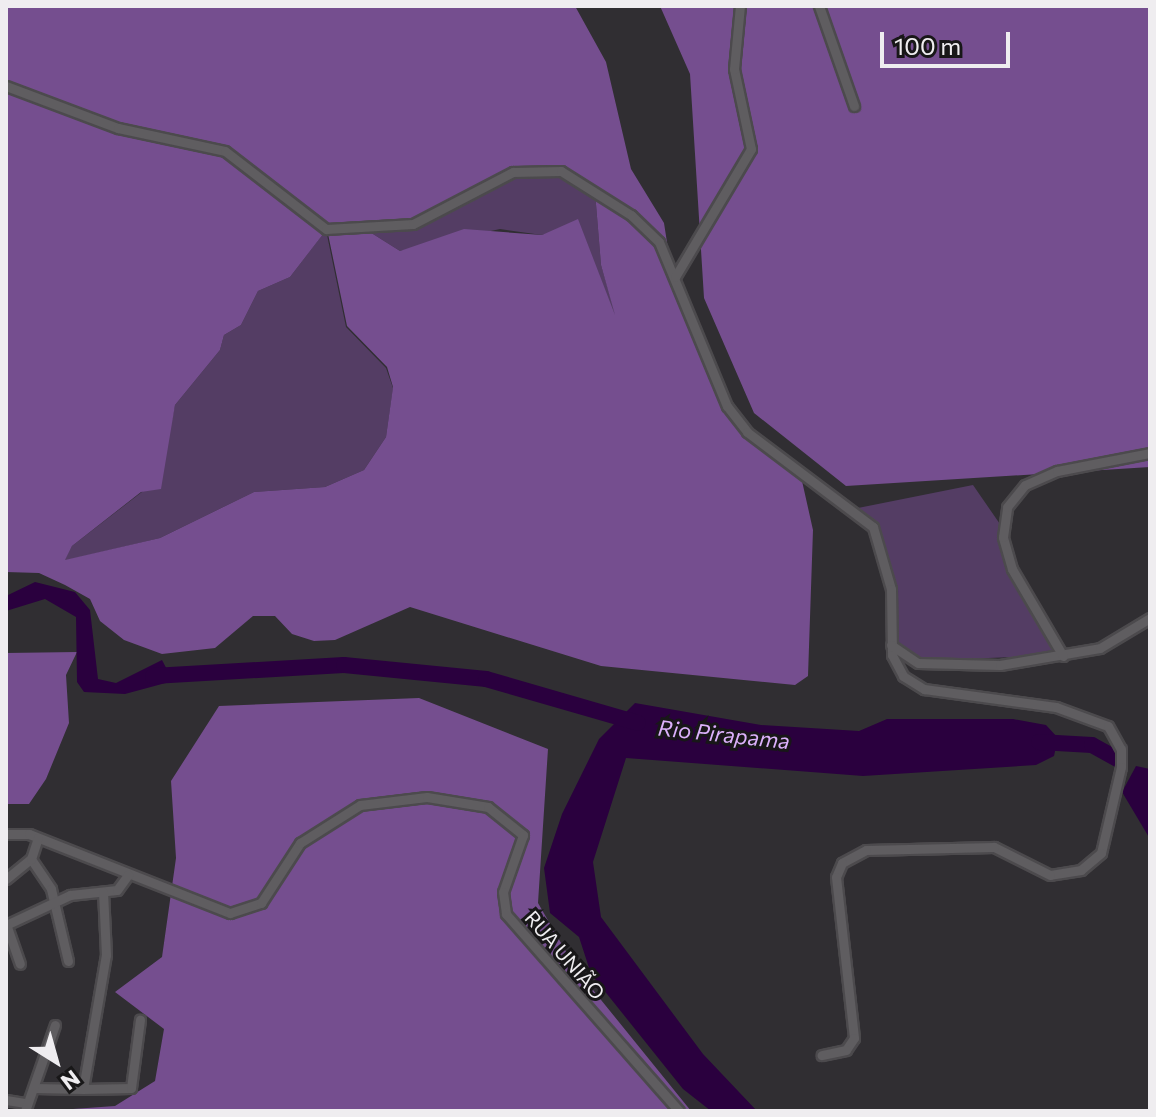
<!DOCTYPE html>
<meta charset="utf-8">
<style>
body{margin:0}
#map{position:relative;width:1156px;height:1117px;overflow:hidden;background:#302e32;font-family:Commissioner,sans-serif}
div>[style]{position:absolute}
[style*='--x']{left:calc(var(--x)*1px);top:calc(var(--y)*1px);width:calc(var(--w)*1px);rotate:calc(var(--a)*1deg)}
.green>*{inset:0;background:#543d64}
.forest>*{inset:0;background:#754e8f}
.water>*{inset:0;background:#2a003e}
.river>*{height:16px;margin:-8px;padding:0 8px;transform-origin:8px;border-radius:8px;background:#2a003e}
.roads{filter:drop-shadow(2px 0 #4c4a4d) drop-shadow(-2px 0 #4c4a4d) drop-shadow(0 2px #4c4a4d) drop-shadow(0 -2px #4c4a4d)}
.street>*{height:9px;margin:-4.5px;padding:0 4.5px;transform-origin:4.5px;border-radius:4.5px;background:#5f5d60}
span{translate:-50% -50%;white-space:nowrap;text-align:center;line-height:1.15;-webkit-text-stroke:6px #181718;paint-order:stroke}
.street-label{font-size:20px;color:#efedf0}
.water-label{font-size:22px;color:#dcb1fb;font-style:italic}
.frame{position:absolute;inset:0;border:8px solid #efedf0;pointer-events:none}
.north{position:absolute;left:16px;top:1021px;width:80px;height:80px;-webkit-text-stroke:6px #181718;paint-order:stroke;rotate:143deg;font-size:22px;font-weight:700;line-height:32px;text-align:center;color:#efedf0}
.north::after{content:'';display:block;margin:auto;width:28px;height:36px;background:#efedf0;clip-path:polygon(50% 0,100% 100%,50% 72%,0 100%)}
.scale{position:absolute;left:880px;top:32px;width:130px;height:36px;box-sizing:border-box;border:4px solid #efedf0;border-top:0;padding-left:10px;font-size:24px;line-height:28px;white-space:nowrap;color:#efedf0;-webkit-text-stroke:6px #181718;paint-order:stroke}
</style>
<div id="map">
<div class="green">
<div style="clip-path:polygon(545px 166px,595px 192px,601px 265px,622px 336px,562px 229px,542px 235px,500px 229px,400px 251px,365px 229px)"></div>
<div style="clip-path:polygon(326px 230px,346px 327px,386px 368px,393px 388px,386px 437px,364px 470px,325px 487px,254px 492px,160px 538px,64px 561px,72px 546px,160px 478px,175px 405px,220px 350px,224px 335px,241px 325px,258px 291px,290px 277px)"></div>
<div style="clip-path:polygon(973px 485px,1002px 527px,1011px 570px,1061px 655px,918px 661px,893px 655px,884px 548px,853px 509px)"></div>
</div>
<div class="forest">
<div style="clip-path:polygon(evenodd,6px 6px,575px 6px,606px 62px,631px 169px,664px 223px,671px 268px,735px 419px,800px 472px,813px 530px,808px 676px,795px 685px,601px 666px,410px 607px,335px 640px,314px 641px,292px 634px,275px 616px,253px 616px,215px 648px,162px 654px,124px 640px,100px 621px,90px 599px,65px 585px,39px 573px,6px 572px,6px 6px,545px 166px,595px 192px,601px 265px,615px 315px,578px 219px,542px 235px,464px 229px,400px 251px,365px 229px,413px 224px,529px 168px,545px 166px,6px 6px,327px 229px,347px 326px,387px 367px,393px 387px,386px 437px,364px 470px,325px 487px,254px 492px,160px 538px,65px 560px,72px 546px,141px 492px,161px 489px,175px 405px,220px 350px,224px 335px,241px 325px,258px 291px,290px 277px,327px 229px)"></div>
<div style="clip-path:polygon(660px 6px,1150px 6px,1150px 467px,846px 486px,754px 413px,704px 298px,690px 74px)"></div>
<div style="clip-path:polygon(77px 652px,66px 675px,69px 723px,46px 779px,29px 804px,6px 804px,6px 653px)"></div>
<div style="clip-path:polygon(419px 698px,548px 749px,538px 903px,576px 969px,691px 1111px,45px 1111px,115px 1106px,155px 1081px,164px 1029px,115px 992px,162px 957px,176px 858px,171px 781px,219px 706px)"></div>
</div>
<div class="water">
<div style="clip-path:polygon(35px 582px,75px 592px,90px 610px,98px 679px,116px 683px,162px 660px,173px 681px,125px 694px,84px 692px,77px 682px,76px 617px,45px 599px,6px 611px,6px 596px)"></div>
<div style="clip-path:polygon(635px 703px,761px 725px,859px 731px,887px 719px,1013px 719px,1046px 725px,1058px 738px,1054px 756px,1036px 765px,863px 776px,626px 758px,593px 862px,601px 917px,703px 1054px,757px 1111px,711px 1111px,683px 1089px,591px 974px,579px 937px,550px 913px,544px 868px,562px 814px,599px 739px)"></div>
<div style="clip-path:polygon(1136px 766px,1150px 769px,1150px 839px,1122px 792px)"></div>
</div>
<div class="river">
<div style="--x:153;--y:676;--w:191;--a:-3.3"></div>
<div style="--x:344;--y:665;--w:143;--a:5.6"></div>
<div style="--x:486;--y:679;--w:158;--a:16.1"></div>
<div style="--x:1039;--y:742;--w:53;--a:3.2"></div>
<div style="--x:1092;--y:745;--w:31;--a:29"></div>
</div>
<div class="roads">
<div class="street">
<div style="--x:819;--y:6;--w:106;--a:70.7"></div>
<div style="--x:6;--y:86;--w:120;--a:20.6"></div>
<div style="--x:118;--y:128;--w:109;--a:12.1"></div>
<div style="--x:225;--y:151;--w:128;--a:37.7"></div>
<div style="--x:326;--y:229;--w:87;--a:-3.3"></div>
<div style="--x:413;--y:224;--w:113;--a:-27.5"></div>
<div style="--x:513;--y:172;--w:48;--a:-1.2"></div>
<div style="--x:561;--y:171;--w:83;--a:32.2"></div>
<div style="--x:631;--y:215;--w:39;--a:44"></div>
<div style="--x:659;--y:242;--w:178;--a:67.5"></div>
<div style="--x:727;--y:406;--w:33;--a:52"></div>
<div style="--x:747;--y:432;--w:158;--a:37"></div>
<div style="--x:873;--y:527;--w:65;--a:73.8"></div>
<div style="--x:891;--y:589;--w:66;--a:89.1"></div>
<div style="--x:892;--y:655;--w:24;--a:62"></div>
<div style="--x:903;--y:676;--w:25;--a:32"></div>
<div style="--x:924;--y:689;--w:133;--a:7.8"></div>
<div style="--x:1056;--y:707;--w:55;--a:20.1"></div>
<div style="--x:1108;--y:726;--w:26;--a:61"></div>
<div style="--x:1121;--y:749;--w:18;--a:90"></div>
<div style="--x:1121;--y:767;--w:88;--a:103.1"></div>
<div style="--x:1101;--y:853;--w:26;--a:140"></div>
<div style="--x:1081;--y:870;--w:31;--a:171"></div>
<div style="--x:1050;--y:875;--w:63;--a:-153.4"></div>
<div style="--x:994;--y:847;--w:128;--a:178.7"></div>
<div style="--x:866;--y:850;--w:27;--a:152"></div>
<div style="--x:842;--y:863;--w:15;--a:113"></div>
<div style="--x:836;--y:877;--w:162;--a:83.6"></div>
<div style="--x:854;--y:1038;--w:14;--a:124"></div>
<div style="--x:846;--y:1050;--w:25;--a:168"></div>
<div style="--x:675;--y:277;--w:149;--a:-59.3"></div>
<div style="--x:751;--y:149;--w:82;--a:-102"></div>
<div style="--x:734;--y:69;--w:63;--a:-84.6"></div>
<div style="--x:891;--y:645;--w:32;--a:34"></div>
<div style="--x:918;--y:663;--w:82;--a:1.4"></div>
<div style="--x:1000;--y:665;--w:101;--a:-9.6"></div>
<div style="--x:1100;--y:648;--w:58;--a:-31"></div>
<div style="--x:1063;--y:656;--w:101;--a:-120.4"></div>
<div style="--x:1012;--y:569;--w:33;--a:-106"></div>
<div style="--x:1003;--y:537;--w:30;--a:-82"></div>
<div style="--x:1007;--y:507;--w:28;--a:-51"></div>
<div style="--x:1025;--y:485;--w:35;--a:-24"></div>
<div style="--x:1057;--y:471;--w:95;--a:-11"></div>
<div style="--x:6;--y:834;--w:23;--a:0"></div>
<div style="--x:29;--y:834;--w:216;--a:21.5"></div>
<div style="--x:230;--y:913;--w:33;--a:-18"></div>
<div style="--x:261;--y:903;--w:72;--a:-57"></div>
<div style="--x:300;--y:843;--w:71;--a:-32.3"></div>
<div style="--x:360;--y:805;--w:67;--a:-6.8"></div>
<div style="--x:427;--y:797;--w:62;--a:9.3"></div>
<div style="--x:488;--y:807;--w:45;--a:38.7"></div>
<div style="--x:523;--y:835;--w:60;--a:109.3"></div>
<div style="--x:503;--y:892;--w:22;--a:82"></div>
<div style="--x:506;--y:914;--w:262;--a:48.7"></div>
<div style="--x:31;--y:859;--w:36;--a:56"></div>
<div style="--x:51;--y:889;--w:74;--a:76.7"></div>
<div style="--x:6;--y:879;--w:32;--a:-39"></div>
<div style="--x:31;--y:859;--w:22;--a:-72"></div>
<div style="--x:6;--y:924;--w:42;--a:70.7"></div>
<div style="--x:6;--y:925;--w:71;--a:-25.1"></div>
<div style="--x:70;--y:895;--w:47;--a:-6.1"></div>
<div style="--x:117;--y:890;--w:19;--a:-54"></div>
<div style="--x:35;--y:1088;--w:48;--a:1.2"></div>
<div style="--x:83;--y:1089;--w:136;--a:-80.3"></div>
<div style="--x:106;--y:955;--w:63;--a:-92.7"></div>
<div style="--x:83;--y:1089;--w:48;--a:-1.2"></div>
<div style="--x:131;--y:1088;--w:69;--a:-82.5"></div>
<div style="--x:6;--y:1100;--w:20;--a:9"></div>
<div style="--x:25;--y:1111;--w:91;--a:-70.8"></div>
</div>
</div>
<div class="street-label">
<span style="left:565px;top:955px;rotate:49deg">RUA UNIÃO</span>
</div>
<div class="water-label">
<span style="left:724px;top:734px;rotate:6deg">Rio Pirapama</span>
</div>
<div class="frame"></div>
<div class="north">N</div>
<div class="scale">100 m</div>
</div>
